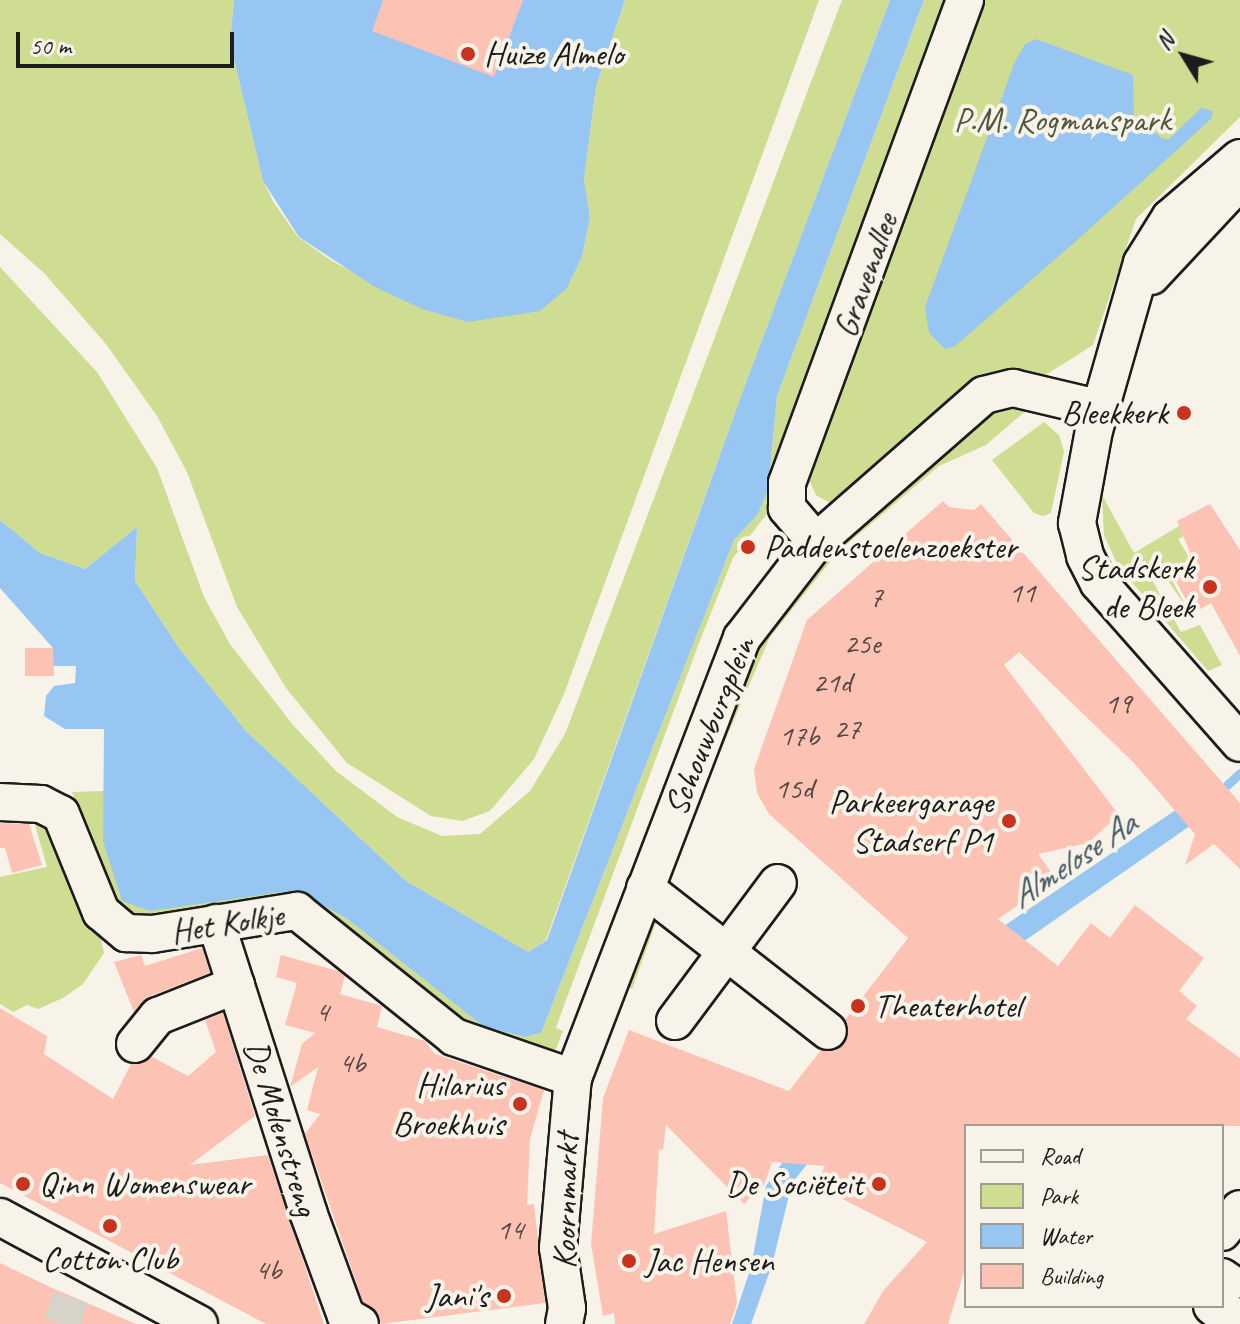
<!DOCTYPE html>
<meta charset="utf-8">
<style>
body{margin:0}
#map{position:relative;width:1240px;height:1324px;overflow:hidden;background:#f7f3e8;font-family:Caveat,sans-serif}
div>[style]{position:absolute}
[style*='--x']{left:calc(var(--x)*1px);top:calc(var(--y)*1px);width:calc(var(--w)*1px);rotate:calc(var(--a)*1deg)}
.green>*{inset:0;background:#cedd91}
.water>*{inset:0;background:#96c6f1}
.stream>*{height:9px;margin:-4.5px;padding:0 4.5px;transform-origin:4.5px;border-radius:4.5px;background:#96c6f1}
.building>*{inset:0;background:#fcc2b4}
.street-tunnel>*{height:36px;margin-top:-18px;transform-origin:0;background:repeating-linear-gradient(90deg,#d6d3c9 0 36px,transparent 0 54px)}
.roads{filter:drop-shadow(2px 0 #1c1c1c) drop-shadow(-2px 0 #1c1c1c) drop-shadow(0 2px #1c1c1c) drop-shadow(0 -2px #1c1c1c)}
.street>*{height:36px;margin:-18px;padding:0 18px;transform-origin:18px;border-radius:18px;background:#f7f3e8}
.dots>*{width:22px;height:22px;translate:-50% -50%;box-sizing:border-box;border:4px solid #f7f3e8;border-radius:50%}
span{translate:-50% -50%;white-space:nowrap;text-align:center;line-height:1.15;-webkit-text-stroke:8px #f7f3e8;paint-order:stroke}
.number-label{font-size:30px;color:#544642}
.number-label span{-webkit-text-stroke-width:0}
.poi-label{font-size:34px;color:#1c1c1c}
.left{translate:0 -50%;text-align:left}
.right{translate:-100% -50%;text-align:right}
.park-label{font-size:34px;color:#51563f}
.street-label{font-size:34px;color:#1c1c1c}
.water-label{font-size:36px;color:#475867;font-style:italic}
.legend{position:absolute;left:964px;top:1124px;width:260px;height:184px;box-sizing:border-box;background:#f7f3e8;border:2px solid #9f9d96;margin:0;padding:10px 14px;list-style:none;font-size:24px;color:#1c1c1c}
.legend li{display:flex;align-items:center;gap:16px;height:40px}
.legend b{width:40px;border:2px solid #9f9d96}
.north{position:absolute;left:1144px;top:16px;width:80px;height:80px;-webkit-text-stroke:6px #f7f3e8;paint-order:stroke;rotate:307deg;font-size:22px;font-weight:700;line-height:32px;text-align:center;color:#1c1c1c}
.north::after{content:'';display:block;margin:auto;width:28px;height:36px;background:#1c1c1c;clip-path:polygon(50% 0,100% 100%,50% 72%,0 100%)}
.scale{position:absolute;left:16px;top:32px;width:218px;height:36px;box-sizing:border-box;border:4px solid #1c1c1c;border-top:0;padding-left:10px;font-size:24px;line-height:28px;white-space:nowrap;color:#1c1c1c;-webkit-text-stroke:6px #f7f3e8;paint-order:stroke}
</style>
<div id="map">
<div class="green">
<div style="clip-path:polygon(0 0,234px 0,230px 42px,263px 181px,274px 203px,298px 237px,332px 261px,422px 309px,567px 288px,582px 257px,590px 217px,584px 179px,596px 87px,625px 0,819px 0,564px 694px,534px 759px,490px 811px,462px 821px,431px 816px,347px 763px,286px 688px,237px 607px,187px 472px,157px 416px,106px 344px,44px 273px,0 234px)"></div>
<div style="clip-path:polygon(842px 0,890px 0,741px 396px,546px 940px,528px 952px,406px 881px,246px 731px,179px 648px,135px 581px,137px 527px,85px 569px,40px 553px,0 520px,0 267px,97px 372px,157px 468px,204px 597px,230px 644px,293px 725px,336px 771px,397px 817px,442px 836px,480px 834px,530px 791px,565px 734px)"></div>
<div style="clip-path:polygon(924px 0,953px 0,766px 515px,733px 558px,699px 643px,559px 1019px,556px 1028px,563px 1031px,553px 1056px,465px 1030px,315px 908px,139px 920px,114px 902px,72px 792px,104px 791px,103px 841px,302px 894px,346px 918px,483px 1026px,524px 1037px,541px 1033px,734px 540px,758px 514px,768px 490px,777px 396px)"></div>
<div style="clip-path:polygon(975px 0,1240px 0,1240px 117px,1136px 219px,1093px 345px,837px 507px,816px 495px,805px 471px)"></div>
<div style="clip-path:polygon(1011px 404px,1028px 409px,986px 445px,939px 466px,838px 552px,770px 637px,710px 775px,703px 771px,742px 669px,815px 564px,988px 411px)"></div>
<div style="clip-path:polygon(1044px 422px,1059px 435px,1064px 452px,1051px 513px,1043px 516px,1034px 513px,992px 460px)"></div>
<div style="clip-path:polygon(1102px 495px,1134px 553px,1179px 526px,1184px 536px,1178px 539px,1190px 559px,1168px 573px,1188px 610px,1164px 575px,1152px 580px,1181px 632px,1200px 625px,1222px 665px,1208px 671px,1118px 566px,1104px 535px)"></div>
<div style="clip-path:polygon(687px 814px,694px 817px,632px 989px,624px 984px)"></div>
<div style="clip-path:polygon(33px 818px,43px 819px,99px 931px,104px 953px,83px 984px,63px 998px,38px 1009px,27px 1005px,13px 1012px,0 1004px,0 877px,47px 867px)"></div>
</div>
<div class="water">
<div style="clip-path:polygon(234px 0,625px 0,596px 87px,584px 179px,590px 217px,582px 257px,567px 288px,540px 311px,468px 322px,422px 309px,375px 287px,299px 237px,263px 181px,230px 42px)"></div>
<div style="clip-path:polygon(890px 0,924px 0,777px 396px,768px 490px,758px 514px,734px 540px,541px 1033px,524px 1037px,483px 1026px,346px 918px,302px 894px,281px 892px,150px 911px,122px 901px,103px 841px,104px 729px,65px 729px,44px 716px,46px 696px,54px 686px,75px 683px,76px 666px,53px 666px,53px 648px,0 588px,0 520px,40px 553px,85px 569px,137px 527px,135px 581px,179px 648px,246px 731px,406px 881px,528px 952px,547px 940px,741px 396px)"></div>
<div style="clip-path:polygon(1036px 39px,1133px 75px,1134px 115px,1162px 138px,1168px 140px,1201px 108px,1213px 111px,1211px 119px,1075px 242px,954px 347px,945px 349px,929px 333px,925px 307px,1014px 64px,1025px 44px)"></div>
<div style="clip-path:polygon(1183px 805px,1197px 821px,1004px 955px,844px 1118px,792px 1183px,772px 1265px,751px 1324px,732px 1324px,751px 1267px,766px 1186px,815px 1116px,989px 936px)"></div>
</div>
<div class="stream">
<div style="--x:1227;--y:785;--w:18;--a:-43"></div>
</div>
<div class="building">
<div style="clip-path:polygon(383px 0,523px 0,494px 77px,372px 31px)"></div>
<div style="clip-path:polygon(943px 501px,949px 507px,974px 510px,981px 504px,1240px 803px,1240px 869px,1214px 844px,1185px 865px,1195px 834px,1134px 763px,1019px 652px,1004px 665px,1119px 815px,1088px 843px,1038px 854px,1056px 879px,998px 919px,1058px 966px,1091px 923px,1110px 938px,1135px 905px,1204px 958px,1179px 991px,1197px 1006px,1186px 1019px,1240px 1058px,1240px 1126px,966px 1126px,966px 1266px,948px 1324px,864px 1324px,883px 1291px,927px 1242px,827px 1191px,829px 1186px,818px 1181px,825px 1166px,772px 1162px,764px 1185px,744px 1204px,666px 1125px,663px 1150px,659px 1149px,654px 1234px,726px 1211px,737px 1303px,730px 1324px,615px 1324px,614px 1313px,603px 1316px,591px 1244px,603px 1098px,629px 1030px,789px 1091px,821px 1050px,835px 1051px,845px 1043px,845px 1020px,908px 938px,769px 814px,757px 793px,754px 769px,807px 620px)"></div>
<div style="clip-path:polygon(1210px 504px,1240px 550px,1240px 656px,1211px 603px,1193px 613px,1171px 572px,1193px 560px,1177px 521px)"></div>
<div style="clip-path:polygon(25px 648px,53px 648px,54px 676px,25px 676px)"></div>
<div style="clip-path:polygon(0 823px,29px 824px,42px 865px,12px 873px,5px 848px,0 848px)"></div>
<div style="clip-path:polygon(202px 948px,210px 973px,150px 996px,134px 1012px,114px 962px,141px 955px,145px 966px)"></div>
<div style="clip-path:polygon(281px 955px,338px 971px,345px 976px,340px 994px,382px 1006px,377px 1027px,425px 1041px,435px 1054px,544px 1090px,530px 1139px,527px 1205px,534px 1204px,545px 1303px,381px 1324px,378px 1313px,363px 1302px,305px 1134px,320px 1114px,307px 1110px,318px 1067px,290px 1087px,302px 1044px,315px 1033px,285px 1025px,297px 983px,276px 977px)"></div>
<div style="clip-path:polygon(0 1008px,47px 1036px,44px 1054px,113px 1099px,131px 1064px,152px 1057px,188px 1076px,216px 1052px,205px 1020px,223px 1013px,255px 1116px,190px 1165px,268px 1155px,324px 1324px,266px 1324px,0 1183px)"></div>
<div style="clip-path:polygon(0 1263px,50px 1287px,136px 1324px,0 1324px)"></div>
</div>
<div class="street-tunnel">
<div style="--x:62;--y:1324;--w:28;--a:-72"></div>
</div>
<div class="roads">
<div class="street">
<div style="--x:1240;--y:158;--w:92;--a:139.4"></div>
<div style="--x:1170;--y:218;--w:53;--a:121.9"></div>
<div style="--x:1142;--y:263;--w:174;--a:106"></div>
<div style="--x:1094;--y:430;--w:95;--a:100.4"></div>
<div style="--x:1077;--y:523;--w:34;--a:76"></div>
<div style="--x:1085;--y:556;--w:30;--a:63"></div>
<div style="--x:1099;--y:583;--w:213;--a:48.6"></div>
<div style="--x:1151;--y:276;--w:130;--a:-46.9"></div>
<div style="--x:816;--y:542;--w:45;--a:-130.5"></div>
<div style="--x:787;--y:508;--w:25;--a:-90"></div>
<div style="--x:787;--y:483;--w:515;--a:-69.77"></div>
<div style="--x:0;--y:802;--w:41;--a:2.8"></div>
<div style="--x:41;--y:804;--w:22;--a:27"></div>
<div style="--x:61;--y:814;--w:106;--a:67.8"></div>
<div style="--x:101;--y:912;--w:33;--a:40"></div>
<div style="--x:126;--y:933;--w:27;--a:2"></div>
<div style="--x:153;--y:934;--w:146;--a:-9.1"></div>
<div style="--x:297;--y:911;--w:201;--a:38.7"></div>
<div style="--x:454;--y:1037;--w:126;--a:19"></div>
<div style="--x:645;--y:888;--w:232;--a:38"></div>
<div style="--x:216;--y:923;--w:303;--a:72.3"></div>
<div style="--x:308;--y:1212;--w:111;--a:69.9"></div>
<div style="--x:346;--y:1316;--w:16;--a:30"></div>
<div style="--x:675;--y:1021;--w:172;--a:-53.3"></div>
<div style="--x:135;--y:1044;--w:36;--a:-51"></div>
<div style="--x:158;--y:1016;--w:84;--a:-21.7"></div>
<div style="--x:0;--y:1217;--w:226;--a:28.3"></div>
<div style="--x:1222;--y:1232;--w:29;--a:-52"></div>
<div style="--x:1222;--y:1277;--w:9;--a:36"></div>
<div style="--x:1229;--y:1282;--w:11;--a:131"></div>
<div style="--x:1212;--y:1306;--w:28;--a:38"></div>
<div style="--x:1234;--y:1323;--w:9;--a:-49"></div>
<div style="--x:564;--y:1324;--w:16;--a:-79"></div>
<div style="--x:567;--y:1308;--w:61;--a:-98.5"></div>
<div style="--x:558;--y:1248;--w:171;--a:-85"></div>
<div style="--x:573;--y:1078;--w:471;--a:-69"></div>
<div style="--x:742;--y:638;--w:121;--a:-52.4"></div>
<div style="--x:816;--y:542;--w:223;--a:-41.2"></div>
<div style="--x:984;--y:395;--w:30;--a:-14"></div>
<div style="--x:1013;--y:388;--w:90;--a:13.4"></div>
</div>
</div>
<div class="dots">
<div style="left:468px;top:54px;background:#c8321e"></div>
<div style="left:1184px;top:413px;background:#c8321e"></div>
<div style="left:748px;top:547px;background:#c8321e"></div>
<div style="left:1210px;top:587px;background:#c8321e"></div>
<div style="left:1009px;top:821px;background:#c8321e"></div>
<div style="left:858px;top:1006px;background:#c8321e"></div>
<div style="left:520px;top:1104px;background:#c8321e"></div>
<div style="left:23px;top:1184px;background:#c8321e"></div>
<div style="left:879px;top:1184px;background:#c8321e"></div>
<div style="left:110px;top:1226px;background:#c8321e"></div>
<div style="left:629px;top:1261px;background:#c8321e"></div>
<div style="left:504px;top:1296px;background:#c8321e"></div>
</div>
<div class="number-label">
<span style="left:1022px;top:592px">11</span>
<span style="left:876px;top:596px">7</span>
<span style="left:862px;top:643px">25e</span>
<span style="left:832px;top:682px">21d</span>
<span style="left:1118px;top:703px">19</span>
<span style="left:847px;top:728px">27</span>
<span style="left:799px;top:735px">17b</span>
<span style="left:794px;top:788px">15d</span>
<span style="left:322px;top:1011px">4</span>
<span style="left:352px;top:1062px">4b</span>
<span style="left:510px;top:1229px">14</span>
<span style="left:268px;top:1269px">4b</span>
</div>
<div class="poi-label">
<span class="left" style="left:484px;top:54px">Huize Almelo</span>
<span class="right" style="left:1168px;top:413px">Bleekkerk</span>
<span class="left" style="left:764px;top:547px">Paddenstoelenzoekster</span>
<span class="right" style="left:1194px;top:587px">Stadskerk<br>de Bleek</span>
<span class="right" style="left:993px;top:821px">Parkeergarage<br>Stadserf P1</span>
<span class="left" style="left:874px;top:1006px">Theaterhotel</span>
<span class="right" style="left:504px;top:1104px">Hilarius<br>Broekhuis</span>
<span class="left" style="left:39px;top:1184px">Qinn Womenswear</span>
<span class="right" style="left:863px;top:1184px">De Sociëteit</span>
<span style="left:110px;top:1259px">Cotton Club</span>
<span class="left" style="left:645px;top:1261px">Jac Hensen</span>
<span class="right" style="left:488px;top:1296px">Jani's</span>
</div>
<div class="park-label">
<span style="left:1062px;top:120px">P.M. Rogmanspark</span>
</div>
<div class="street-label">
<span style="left:865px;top:275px;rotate:-70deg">Gravenallee</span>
<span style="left:709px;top:726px;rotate:-68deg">Schouwburgplein</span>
<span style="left:227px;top:923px;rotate:-9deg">Het Kolkje</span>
<span style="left:282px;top:1128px;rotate:73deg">De Molenstreng</span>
<span style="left:565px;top:1201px;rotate:-89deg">Koornmarkt</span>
</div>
<div class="water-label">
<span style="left:1073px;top:860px;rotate:-34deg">Almelose Aa</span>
</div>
<ul class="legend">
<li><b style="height:10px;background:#f7f3e8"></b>Road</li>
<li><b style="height:22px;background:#cedd91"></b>Park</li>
<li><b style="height:22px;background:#96c6f1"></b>Water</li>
<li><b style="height:22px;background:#fcc2b4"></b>Building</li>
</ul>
<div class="north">N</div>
<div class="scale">50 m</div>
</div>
